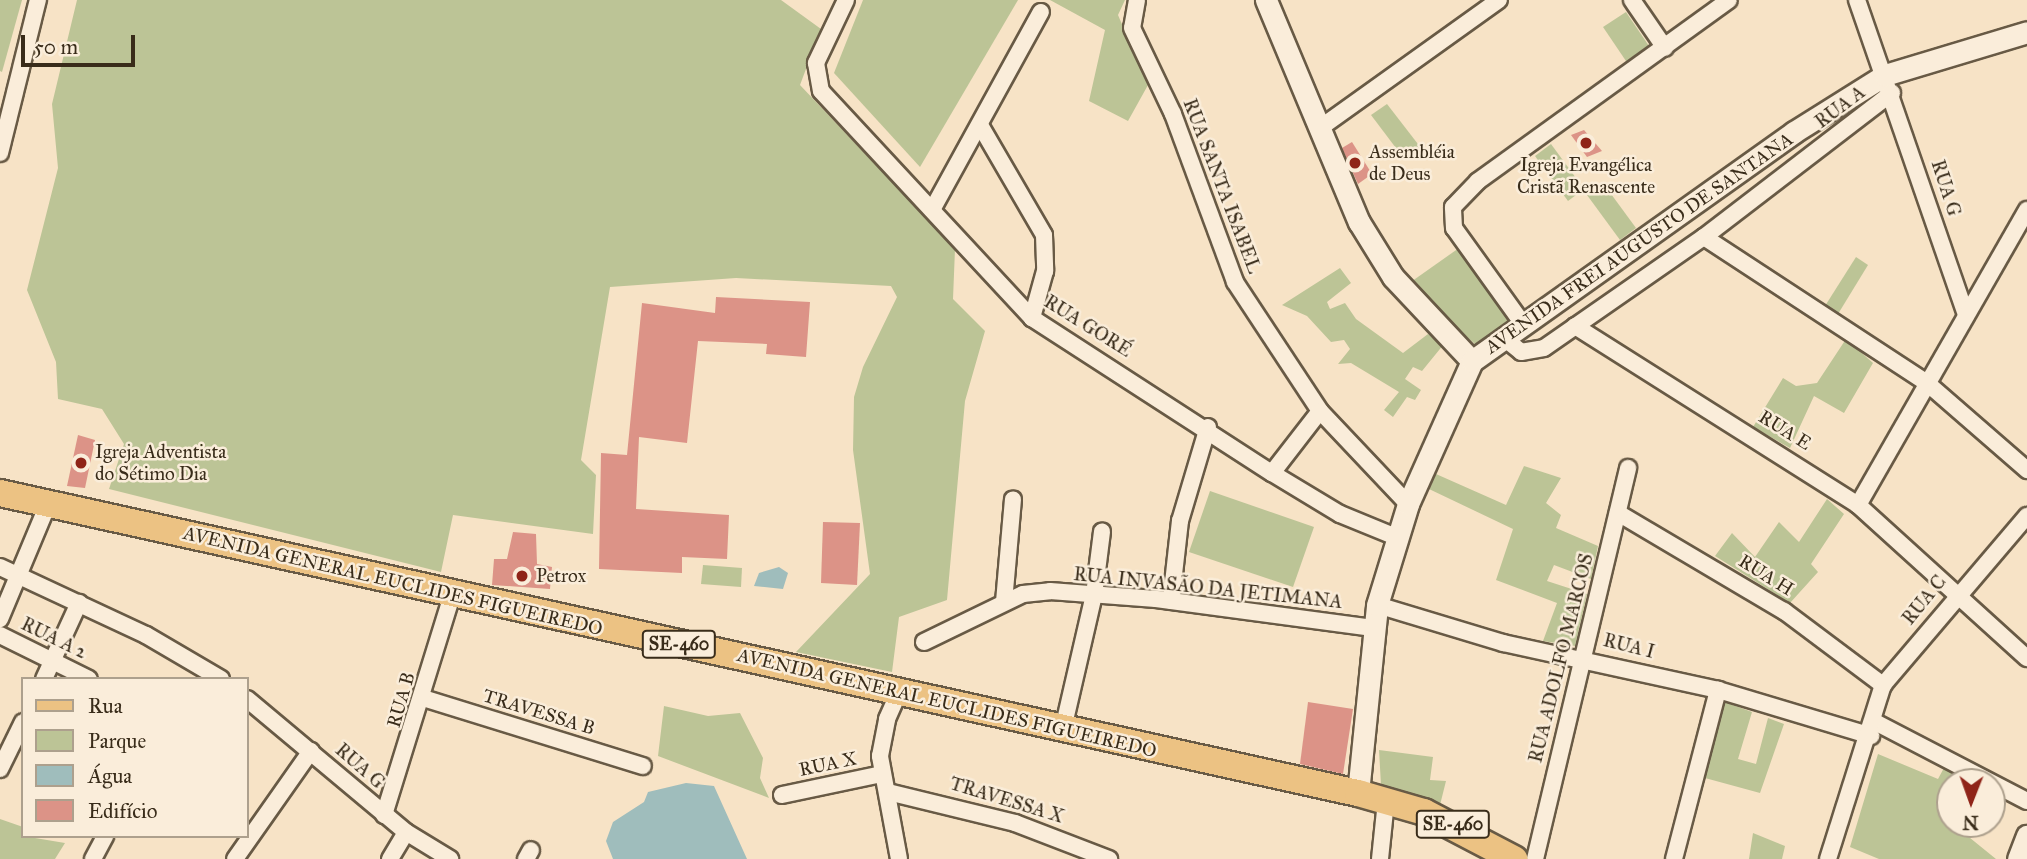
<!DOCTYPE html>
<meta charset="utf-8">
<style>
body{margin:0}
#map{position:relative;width:2027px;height:859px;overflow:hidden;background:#f7e3c6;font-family:"IM FELL Great Primer",serif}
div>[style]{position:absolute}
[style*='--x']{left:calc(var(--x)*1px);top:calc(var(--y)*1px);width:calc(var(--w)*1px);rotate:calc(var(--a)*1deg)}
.green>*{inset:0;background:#bcc496}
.water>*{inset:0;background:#9fbdbc}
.building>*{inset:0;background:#dc9387}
.roads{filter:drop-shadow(2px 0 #685a45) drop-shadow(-2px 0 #685a45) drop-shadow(0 2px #685a45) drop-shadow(0 -2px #685a45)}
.minor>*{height:16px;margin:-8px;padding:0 8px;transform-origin:8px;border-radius:8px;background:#faedda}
.tertiary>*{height:21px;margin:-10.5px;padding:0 10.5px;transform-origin:10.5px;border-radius:10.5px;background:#faedda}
.primary>*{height:26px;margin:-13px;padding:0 13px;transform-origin:13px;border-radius:13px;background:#ecc283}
.dots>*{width:19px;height:19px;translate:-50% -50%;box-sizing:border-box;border:4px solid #faedda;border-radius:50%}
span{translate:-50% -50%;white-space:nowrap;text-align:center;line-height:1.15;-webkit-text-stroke:5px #faedda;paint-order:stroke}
.shield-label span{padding:2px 5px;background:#faedda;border:2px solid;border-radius:5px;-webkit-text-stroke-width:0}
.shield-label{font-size:18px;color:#392c1a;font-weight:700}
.street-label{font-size:19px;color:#392c1a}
.poi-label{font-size:19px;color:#392c1a}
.left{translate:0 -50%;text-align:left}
.legend{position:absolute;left:21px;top:677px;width:228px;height:161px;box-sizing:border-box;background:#faedda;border:2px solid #ada08d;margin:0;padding:9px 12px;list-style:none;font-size:21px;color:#392c1a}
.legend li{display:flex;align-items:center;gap:14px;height:35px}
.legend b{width:35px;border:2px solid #ada08d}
.north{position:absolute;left:1936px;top:768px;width:70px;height:70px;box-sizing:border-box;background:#faedda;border:2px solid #ada08d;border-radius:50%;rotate:181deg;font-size:19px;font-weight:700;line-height:28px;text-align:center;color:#392c1a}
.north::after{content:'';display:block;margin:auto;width:24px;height:32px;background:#8f2418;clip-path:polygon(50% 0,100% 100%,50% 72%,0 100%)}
.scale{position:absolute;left:21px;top:35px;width:114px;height:32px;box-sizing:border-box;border:4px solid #392c1a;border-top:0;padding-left:9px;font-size:21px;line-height:24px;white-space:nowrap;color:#392c1a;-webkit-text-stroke:5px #faedda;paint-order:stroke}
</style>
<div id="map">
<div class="green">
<div style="clip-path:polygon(0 0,22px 0,2px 72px,0 71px)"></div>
<div style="clip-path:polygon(77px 0,781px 0,821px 29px,800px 85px,955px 249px,953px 299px,985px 331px,965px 401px,947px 600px,899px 617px,892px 672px,796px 652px,870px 574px,853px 450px,854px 397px,863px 367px,897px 297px,891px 286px,736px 278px,610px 287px,581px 460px,596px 475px,593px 534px,453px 515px,441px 572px,109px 489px,124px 444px,102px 409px,58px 399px,56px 362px,27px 290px,58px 168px,52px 104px)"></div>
<div style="clip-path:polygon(863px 0,1018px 0,920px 167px,834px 73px)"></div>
<div style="clip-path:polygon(1050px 0,1125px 0,1118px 15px,1148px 85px,1128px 121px,1089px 101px,1105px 30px)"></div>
<div style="clip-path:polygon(1626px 12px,1651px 49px,1628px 64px,1603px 27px)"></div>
<div style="clip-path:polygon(1387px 104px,1421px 148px,1405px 160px,1371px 115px)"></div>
<div style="clip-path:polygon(1551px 144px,1584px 189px,1568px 201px,1535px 156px)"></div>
<div style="clip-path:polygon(1603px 183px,1636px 228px,1620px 240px,1587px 195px)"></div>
<div style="clip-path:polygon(1459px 248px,1512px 323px,1476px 345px,1408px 284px)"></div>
<div style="clip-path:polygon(1856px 257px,1868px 265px,1838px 314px,1825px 306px)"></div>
<div style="clip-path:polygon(1340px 268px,1351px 283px,1327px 302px,1330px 309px,1345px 303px,1356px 319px,1403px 353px,1428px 334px,1444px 344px,1422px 371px,1413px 367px,1405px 379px,1421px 390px,1415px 400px,1407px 397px,1393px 417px,1384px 410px,1399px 392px,1351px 363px,1338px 364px,1350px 349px,1344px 340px,1331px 342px,1307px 316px,1282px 305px)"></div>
<div style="clip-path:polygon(1846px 339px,1873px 363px,1844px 413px,1814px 396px,1790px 448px,1753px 427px,1783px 378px,1796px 386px,1817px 383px)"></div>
<div style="clip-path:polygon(1524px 466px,1561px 478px,1546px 503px,1561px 515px,1556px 528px,1598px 546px,1591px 579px,1554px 565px,1547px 581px,1587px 594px,1575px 646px,1543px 641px,1557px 603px,1496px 580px,1513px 529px,1429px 489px,1436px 474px,1506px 505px)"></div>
<div style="clip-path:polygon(1210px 491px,1314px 527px,1293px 587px,1189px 552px)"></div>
<div style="clip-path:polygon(1827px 499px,1844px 514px,1811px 564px,1818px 572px,1790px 603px,1715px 556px,1732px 533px,1755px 557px,1779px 522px,1799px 542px)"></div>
<div style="clip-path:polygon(703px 565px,742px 568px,741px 587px,701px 584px)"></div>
<div style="clip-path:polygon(1722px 701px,1752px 712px,1738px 759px,1756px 764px,1768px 718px,1784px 724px,1760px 793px,1705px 778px)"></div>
<div style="clip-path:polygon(664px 706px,708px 716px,740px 713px,763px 758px,760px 778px,769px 798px,658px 756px)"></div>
<div style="clip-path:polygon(1379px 750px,1433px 757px,1430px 780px,1446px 781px,1440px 805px,1381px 785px)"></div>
<div style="clip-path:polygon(1878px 754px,1938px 779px,1945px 766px,1964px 782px,1950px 782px,1950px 824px,1961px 824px,1959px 829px,1996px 859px,1879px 859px,1850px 847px)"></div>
<div style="clip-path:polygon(0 819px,23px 827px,23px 836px,65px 843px,55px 859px,0 859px)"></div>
<div style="clip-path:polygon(1753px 833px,1785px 846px,1782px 859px,1749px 859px)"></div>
</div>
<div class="water">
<div style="clip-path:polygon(779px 567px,788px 573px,783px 589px,754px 586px,759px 573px)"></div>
<div style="clip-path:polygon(686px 783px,714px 786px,747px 859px,613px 859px,606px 841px,613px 822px,644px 802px,648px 792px)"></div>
</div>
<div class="building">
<div style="clip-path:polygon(1584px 130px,1602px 151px,1587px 157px,1571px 135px)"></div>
<div style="clip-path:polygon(1352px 142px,1372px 174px,1358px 184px,1342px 148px)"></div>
<div style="clip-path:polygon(716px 297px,810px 302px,806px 357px,766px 354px,767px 344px,698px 341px,687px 443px,639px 437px,636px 509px,729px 515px,727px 559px,682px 557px,682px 573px,599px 569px,601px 453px,627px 455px,642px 303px,715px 313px)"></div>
<div style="clip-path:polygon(78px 435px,95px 440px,85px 488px,67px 486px)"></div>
<div style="clip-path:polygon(823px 522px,860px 523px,857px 585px,821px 583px)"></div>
<div style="clip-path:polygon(513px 532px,536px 534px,537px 564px,552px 567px,550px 589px,492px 585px,494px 559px,507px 559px)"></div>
<div style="clip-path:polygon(1308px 702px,1353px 709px,1343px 774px,1300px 764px)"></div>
</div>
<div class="roads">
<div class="minor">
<div style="--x:846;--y:0;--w:70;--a:115.5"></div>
<div style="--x:816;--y:63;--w:28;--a:80"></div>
<div style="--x:821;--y:91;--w:310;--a:47.1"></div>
<div style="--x:1032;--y:318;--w:286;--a:32.9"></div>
<div style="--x:1272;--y:473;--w:79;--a:31.1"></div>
<div style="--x:1340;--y:514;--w:61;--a:22.3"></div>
<div style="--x:1137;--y:0;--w:28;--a:100"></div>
<div style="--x:1132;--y:28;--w:95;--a:64.5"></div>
<div style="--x:1173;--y:114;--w:179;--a:69.7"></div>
<div style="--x:1235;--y:282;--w:154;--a:56.6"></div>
<div style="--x:1320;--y:411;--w:128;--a:46.6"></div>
<div style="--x:1632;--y:0;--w:58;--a:55.5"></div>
<div style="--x:1857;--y:0;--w:333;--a:70.9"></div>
<div style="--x:980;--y:125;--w:127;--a:59.8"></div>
<div style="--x:1044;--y:235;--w:36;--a:88"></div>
<div style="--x:1045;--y:271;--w:49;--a:105.5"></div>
<div style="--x:1320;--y:128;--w:220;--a:-35.6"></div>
<div style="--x:0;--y:153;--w:158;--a:-76.1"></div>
<div style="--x:932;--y:210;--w:226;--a:-61.2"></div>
<div style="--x:1704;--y:237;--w:267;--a:33.2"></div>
<div style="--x:1927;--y:383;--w:133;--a:41"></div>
<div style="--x:1523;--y:324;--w:118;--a:-125.7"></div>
<div style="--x:1454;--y:228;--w:21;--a:-93"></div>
<div style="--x:1453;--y:207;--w:36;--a:-46"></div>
<div style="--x:1478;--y:181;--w:309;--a:-35.8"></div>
<div style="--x:1575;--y:326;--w:335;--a:32.3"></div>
<div style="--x:1858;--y:505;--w:228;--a:42.2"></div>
<div style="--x:1504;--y:338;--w:22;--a:39"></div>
<div style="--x:1521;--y:352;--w:23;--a:-10"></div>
<div style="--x:1544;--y:348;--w:195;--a:-34.8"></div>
<div style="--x:1704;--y:237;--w:237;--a:-37.5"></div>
<div style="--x:1272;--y:473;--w:78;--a:-52.3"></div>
<div style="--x:1858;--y:505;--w:340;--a:-60.2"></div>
<div style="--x:1618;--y:513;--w:193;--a:30.6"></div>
<div style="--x:1784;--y:611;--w:124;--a:36.8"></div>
<div style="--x:0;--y:567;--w:161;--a:25"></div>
<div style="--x:146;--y:635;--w:87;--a:30.4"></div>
<div style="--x:1171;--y:601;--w:81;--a:-83.6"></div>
<div style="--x:1180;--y:521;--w:98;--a:-73.4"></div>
<div style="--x:1004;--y:602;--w:103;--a:-85"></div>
<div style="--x:1377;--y:605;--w:132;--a:16.8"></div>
<div style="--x:1503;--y:643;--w:220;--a:12.3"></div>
<div style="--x:1718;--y:690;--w:160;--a:16.7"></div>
<div style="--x:0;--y:619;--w:125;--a:-67.3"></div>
<div style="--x:0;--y:635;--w:99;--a:26.3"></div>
<div style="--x:924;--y:642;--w:110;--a:-25.9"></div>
<div style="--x:1023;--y:594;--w:27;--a:-6"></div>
<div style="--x:1050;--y:591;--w:106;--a:4.3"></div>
<div style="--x:1156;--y:599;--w:219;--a:7.6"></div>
<div style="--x:44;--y:679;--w:84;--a:-65.3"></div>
<div style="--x:423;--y:698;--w:230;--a:17.2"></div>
<div style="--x:247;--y:699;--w:207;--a:39.9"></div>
<div style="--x:406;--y:832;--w:52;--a:31.5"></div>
<div style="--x:1875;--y:722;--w:171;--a:27.5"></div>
<div style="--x:1063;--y:729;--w:138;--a:-77"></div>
<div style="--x:1094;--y:595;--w:64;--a:-82.8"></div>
<div style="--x:0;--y:769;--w:52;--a:-63.9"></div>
<div style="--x:888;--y:792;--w:131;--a:13.7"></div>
<div style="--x:1015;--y:823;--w:101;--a:21"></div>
<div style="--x:782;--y:795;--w:102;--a:-11.9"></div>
<div style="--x:384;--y:815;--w:230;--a:-72.8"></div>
<div style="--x:93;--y:859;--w:26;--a:-62"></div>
<div style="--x:235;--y:859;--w:132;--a:-54.9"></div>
<div style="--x:390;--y:859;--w:31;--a:-59"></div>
<div style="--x:526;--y:859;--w:10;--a:-61"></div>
<div style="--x:899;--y:859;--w:105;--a:-100.5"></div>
<div style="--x:880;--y:756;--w:38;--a:-79"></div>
<div style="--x:887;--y:719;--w:30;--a:-66"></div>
<div style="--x:1380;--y:859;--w:58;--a:-84.1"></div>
<div style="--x:1535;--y:859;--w:402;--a:-76.6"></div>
<div style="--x:1674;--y:859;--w:175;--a:-75.4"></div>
<div style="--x:1828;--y:859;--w:182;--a:-72.5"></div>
<div style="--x:1883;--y:685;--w:222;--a:-49.6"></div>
</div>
<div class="tertiary">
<div style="--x:1266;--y:0;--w:241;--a:67.3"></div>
<div style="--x:1359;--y:222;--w:65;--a:58.3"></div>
<div style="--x:1393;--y:277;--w:115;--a:46.8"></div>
<div style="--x:1358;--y:793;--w:189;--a:-84.2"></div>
<div style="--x:1377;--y:605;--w:106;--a:-72.9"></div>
<div style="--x:1408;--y:504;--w:157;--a:-65.9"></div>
<div style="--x:1472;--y:361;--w:395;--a:-35.4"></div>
<div style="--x:1794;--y:132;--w:107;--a:-32.1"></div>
<div style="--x:1885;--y:75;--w:148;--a:-16.8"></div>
<div style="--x:2018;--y:859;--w:25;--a:-69"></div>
</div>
<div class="primary">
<div style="--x:0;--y:493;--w:1391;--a:12.46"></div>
<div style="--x:1358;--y:793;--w:69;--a:16.1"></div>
<div style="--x:1424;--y:812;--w:102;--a:27.6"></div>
</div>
</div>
<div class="dots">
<div style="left:1586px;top:143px;background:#8f2418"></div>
<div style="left:1355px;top:163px;background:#8f2418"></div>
<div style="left:81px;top:463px;background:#8f2418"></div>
<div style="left:522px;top:576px;background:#8f2418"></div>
</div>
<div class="shield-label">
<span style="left:679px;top:644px">SE-460</span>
<span style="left:1453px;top:824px">SE-460</span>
</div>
<div class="street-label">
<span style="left:1840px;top:107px;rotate:-37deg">RUA A</span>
<span style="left:1222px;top:186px;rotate:69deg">RUA SANTA ISABEL</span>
<span style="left:1946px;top:188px;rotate:72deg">RUA G</span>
<span style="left:1639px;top:243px;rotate:-35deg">AVENIDA FREI AUGUSTO DE SANTANA</span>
<span style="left:1088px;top:326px;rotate:32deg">RUA GORÉ</span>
<span style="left:1785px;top:430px;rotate:32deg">RUA E</span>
<span style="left:1766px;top:575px;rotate:32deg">RUA H</span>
<span style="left:393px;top:581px;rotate:13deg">AVENIDA GENERAL EUCLIDES FIGUEIREDO</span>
<span style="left:1208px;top:588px;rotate:6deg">RUA INVASÃO DA JETIMANA</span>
<span style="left:1924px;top:600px;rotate:-51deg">RUA C</span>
<span style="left:54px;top:638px;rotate:26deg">RUA A 2</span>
<span style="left:1629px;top:646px;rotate:14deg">RUA I</span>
<span style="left:1561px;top:658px;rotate:-76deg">RUA ADOLFO MARCOS</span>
<span style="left:401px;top:700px;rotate:-74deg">RUA B</span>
<span style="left:947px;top:703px;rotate:13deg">AVENIDA GENERAL EUCLIDES FIGUEIREDO</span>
<span style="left:539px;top:712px;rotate:17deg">TRAVESSA B</span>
<span style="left:828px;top:764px;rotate:-12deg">RUA X</span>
<span style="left:360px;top:766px;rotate:41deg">RUA G</span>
<span style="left:1007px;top:800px;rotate:17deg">TRAVESSA X</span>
</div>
<div class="poi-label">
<span class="left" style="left:1369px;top:163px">Assembléia<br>de Deus</span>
<span style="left:1586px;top:176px">Igreja Evangélica<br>Cristã Renascente</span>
<span class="left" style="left:95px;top:463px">Igreja Adventista<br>do Sétimo Dia</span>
<span class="left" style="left:536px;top:576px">Petrox</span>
</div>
<ul class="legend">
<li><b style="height:9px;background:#ecc283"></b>Rua</li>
<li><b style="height:19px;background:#bcc496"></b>Parque</li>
<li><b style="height:19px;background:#9fbdbc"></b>Água</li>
<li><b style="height:19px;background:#dc9387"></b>Edifício</li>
</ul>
<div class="north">N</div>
<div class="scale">50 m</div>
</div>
